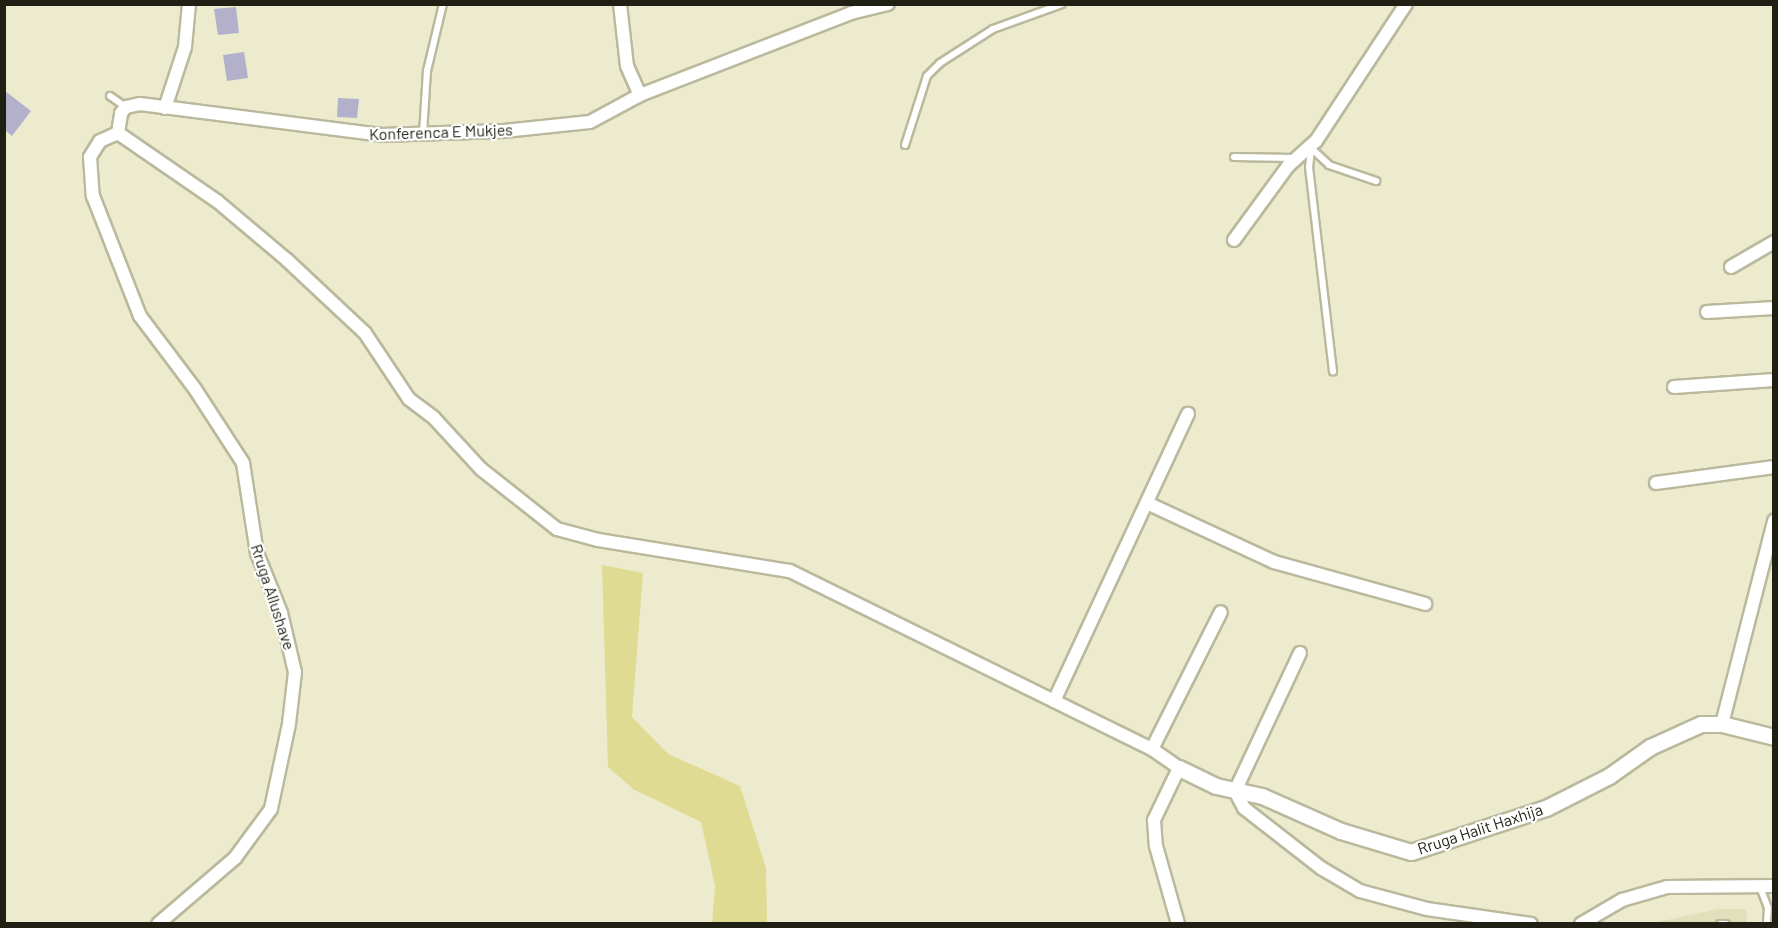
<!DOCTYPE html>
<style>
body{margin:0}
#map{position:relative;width:1778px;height:928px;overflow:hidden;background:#edebce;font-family:Barlow,sans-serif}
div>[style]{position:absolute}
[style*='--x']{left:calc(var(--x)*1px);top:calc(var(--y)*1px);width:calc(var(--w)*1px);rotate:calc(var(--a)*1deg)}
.built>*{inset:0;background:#e2e0bc}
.green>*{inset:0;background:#e0db92}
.building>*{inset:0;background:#b2b0cb}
.roads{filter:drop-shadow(2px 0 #bab99d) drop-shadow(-2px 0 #bab99d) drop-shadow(0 2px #bab99d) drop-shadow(0 -2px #bab99d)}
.service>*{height:6px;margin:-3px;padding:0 3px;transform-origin:3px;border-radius:3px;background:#fff}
.minor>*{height:12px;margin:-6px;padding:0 6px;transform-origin:6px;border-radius:6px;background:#fff}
.tertiary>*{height:15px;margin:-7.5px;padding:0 7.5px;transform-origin:7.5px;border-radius:7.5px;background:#fff}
span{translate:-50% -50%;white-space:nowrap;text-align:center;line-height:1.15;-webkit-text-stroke:4.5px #fff;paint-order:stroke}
.street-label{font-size:16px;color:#1f1f14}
.frame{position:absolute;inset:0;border:6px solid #1f1f14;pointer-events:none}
</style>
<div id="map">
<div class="built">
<div style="clip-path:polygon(1718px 909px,1747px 909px,1746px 923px,1648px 924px)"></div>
</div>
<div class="green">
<div style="clip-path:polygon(602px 565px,643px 573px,632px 717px,668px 754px,740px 786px,766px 868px,767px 923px,712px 923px,715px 886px,701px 822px,633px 789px,608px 767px)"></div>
</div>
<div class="building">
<div style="clip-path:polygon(236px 7px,239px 33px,218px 35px,214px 9px)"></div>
<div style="clip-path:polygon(244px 52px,248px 78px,227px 81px,223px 55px)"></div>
<div style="clip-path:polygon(5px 91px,31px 111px,12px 136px,5px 130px)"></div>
<div style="clip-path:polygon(338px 98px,359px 99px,357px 118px,337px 117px)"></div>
</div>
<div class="roads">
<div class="service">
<div style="--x:110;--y:96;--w:19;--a:35"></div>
<div style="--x:423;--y:134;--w:63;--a:-86.4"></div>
<div style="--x:427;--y:71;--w:69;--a:-76.6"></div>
<div style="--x:905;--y:145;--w:72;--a:-72.3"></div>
<div style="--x:927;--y:76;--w:18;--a:-45"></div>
<div style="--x:940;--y:63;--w:63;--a:-32.7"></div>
<div style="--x:993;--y:29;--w:73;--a:-19.9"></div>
<div style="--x:1311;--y:148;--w:25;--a:43"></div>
<div style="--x:1329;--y:165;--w:50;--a:18.8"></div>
<div style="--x:1311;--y:149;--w:18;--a:96"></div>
<div style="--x:1309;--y:167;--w:206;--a:83.3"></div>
<div style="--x:1234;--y:157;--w:60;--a:1"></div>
<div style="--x:1760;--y:887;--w:22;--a:69"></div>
<div style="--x:1768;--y:908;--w:16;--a:94"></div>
<div style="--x:1720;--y:924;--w:6;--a:0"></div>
</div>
<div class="minor">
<div style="--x:620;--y:4;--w:62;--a:83.6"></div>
<div style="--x:627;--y:66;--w:32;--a:66"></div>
<div style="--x:165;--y:108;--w:64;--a:-71.8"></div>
<div style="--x:185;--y:47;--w:43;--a:-84.7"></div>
<div style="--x:118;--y:133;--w:120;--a:34.5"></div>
<div style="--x:217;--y:201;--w:92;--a:40.1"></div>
<div style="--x:287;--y:260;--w:107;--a:43.1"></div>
<div style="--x:365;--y:333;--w:79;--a:56.3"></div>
<div style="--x:409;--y:399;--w:31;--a:37"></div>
<div style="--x:434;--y:418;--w:69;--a:47.3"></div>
<div style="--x:481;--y:469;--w:97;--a:38.3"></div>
<div style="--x:557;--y:529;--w:42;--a:15"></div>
<div style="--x:598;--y:540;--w:194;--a:9.2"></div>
<div style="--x:790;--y:571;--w:403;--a:26.2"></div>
<div style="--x:1152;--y:749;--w:33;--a:35"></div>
<div style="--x:1179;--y:768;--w:58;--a:115.7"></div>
<div style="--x:1154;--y:820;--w:26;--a:86"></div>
<div style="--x:1156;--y:846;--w:81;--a:74.2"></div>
<div style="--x:118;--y:133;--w:20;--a:156"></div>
<div style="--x:100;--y:141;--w:19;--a:122"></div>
<div style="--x:90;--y:157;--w:39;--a:86"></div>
<div style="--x:93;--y:196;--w:129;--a:68.6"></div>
<div style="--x:140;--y:316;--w:91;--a:53"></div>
<div style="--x:195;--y:389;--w:88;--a:57"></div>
<div style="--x:243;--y:463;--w:91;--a:81.2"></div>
<div style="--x:257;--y:553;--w:65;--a:68.2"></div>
<div style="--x:281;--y:613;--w:61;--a:76.7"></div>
<div style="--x:295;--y:672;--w:52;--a:96.6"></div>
<div style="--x:289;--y:724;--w:87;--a:102"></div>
<div style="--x:271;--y:809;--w:61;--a:126.3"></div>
<div style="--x:235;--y:858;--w:101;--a:139.4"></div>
<div style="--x:118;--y:133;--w:20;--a:-81"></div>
<div style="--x:121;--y:113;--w:8;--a:-50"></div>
<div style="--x:126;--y:107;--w:14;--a:-12"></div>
<div style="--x:140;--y:104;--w:243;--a:7.3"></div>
<div style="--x:381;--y:135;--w:123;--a:-1.9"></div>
<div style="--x:504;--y:131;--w:86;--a:-6"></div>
<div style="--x:590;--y:122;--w:57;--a:-28.4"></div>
<div style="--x:640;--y:95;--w:226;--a:-21.2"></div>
<div style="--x:851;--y:13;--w:38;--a:-14"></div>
<div style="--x:1234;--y:240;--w:92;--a:-53.9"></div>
<div style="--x:1288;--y:166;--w:38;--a:-42"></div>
<div style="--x:1316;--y:141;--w:164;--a:-56.7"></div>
<div style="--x:1731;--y:267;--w:50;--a:-30.2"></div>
<div style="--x:1707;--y:312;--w:67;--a:-3.4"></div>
<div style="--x:1674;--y:387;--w:100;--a:-4"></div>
<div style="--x:1656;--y:483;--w:119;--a:-7.7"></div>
<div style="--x:1147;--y:503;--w:140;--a:24.9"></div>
<div style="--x:1274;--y:562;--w:157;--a:15.5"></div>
<div style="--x:1300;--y:653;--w:153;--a:115.2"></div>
<div style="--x:1235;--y:791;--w:19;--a:62"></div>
<div style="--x:1244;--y:808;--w:98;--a:37.9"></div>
<div style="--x:1321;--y:868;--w:45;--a:30.5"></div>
<div style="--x:1360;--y:891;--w:69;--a:15"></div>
<div style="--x:1427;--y:909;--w:105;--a:8.2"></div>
<div style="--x:1054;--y:701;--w:317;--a:-65"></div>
<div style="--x:1722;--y:724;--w:210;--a:-75.6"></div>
<div style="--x:1152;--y:749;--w:153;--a:-63.3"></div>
<div style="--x:1581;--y:924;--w:48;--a:-30.3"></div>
<div style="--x:1622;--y:900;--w:47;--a:-16.1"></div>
<div style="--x:1667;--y:887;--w:107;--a:-0.5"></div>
</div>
<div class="tertiary">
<div style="--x:1179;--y:768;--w:41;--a:25.9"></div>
<div style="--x:1216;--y:786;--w:47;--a:12.3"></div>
<div style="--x:1262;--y:796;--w:86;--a:23.9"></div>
<div style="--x:1341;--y:831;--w:73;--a:16.7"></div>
<div style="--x:1411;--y:852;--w:142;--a:-18.1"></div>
<div style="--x:1546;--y:808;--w:71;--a:-26.9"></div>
<div style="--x:1609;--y:776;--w:50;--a:-35.3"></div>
<div style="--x:1650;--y:747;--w:56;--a:-24.3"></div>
<div style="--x:1701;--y:724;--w:21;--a:0"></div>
<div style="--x:1722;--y:724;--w:54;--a:14"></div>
</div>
</div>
<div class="street-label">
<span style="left:441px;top:132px;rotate:-2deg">Konferenca E Mukjes</span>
<span style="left:273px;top:597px;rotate:72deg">Rruga Allushave</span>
<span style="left:1480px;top:829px;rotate:-18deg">Rruga Halit Haxhija</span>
</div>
<div class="frame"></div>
</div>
